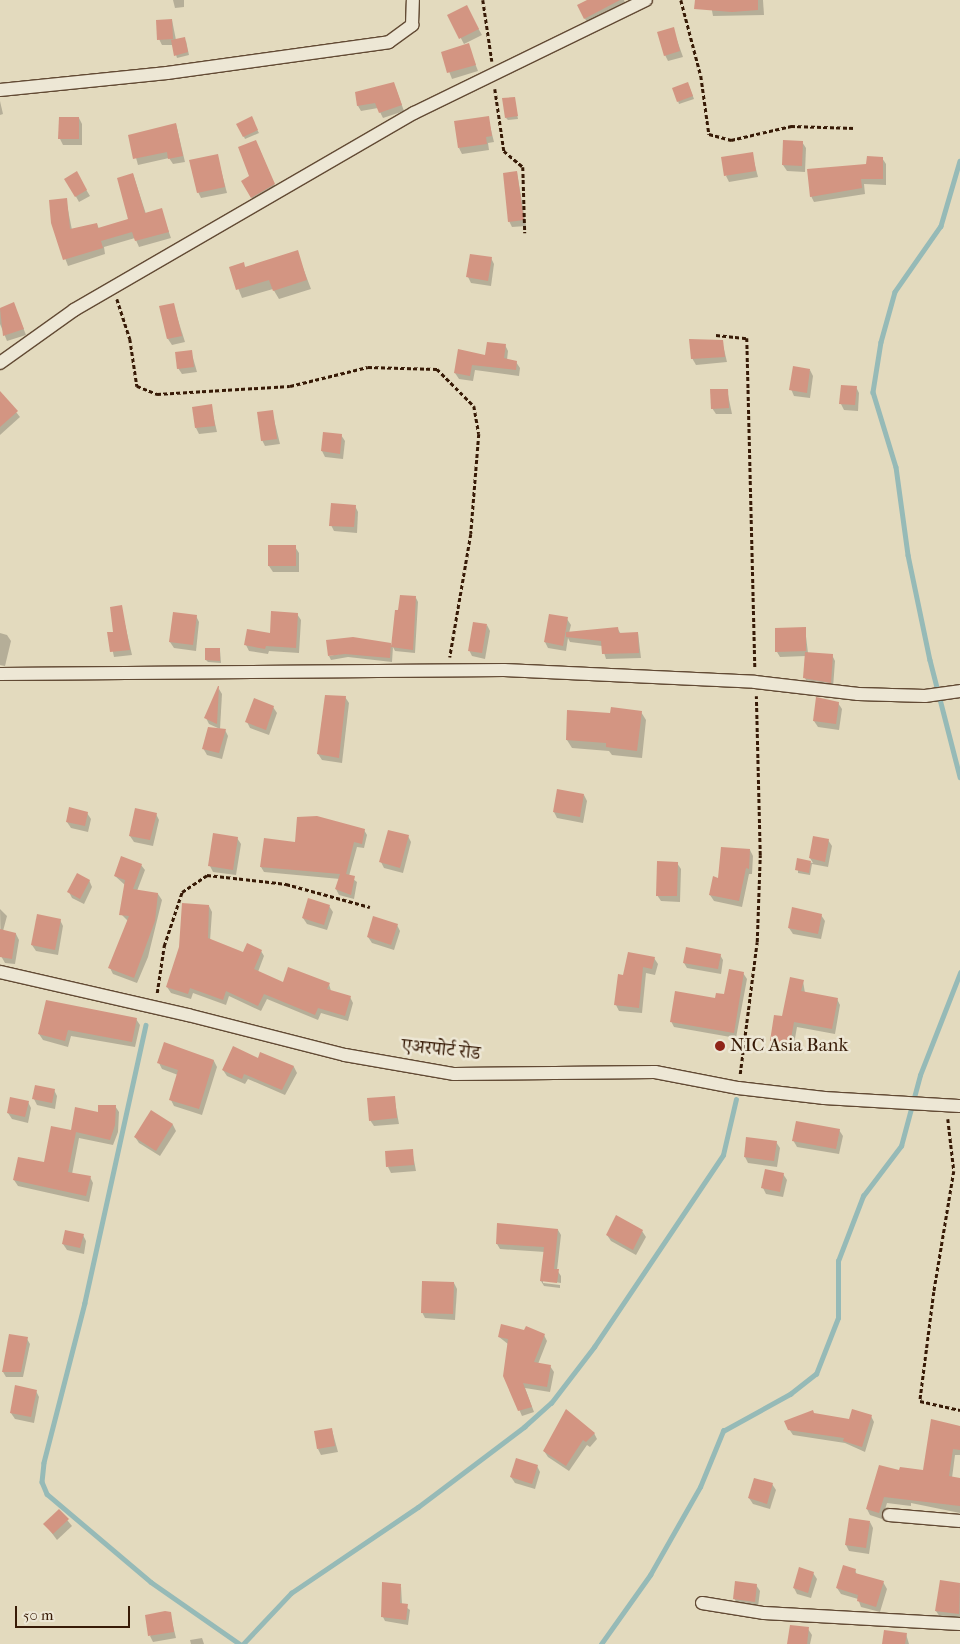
<!DOCTYPE html>
<meta charset="utf-8">
<style>
body{margin:0}
#map{position:relative;width:960px;height:1644px;overflow:hidden;background:#e3dabe;font-family:"IM FELL French Canon","Noto Serif Devanagari",serif}
div>[style]{position:absolute}
[style*='--x']{left:calc(var(--x)*1px);top:calc(var(--y)*1px);width:calc(var(--w)*1px);rotate:calc(var(--a)*1deg)}
.shadow>*{inset:0;background:#0003}
.stream>*{height:4.5px;margin:-2.25px;padding:0 2.25px;transform-origin:2.25px;border-radius:2.25px;background:#96bab7}
.building>*{inset:0;background:#d39582}
.path>*{height:2.5px;margin-top:-1.25px;transform-origin:0;background:repeating-linear-gradient(90deg,#371a06 0 4px,transparent 0 6.5px)}
.roads{filter:drop-shadow(1px 0 #624a34) drop-shadow(-1px 0 #624a34) drop-shadow(0 1px #624a34) drop-shadow(0 -1px #624a34)}
.street>*{height:12px;margin:-6px;padding:0 6px;transform-origin:6px;border-radius:6px;background:#ede7d5}
.dots>*{width:14px;height:14px;translate:-50% -50%;box-sizing:border-box;border:2px solid #ede7d5;border-radius:50%}
span{translate:-50% -50%;white-space:nowrap;text-align:center;line-height:1.15;-webkit-text-stroke:5px #ede7d5;paint-order:stroke}
.poi-label{font-size:19px;color:#371a06}
.left{translate:0 -50%;text-align:left}
.street-label{font-size:19px;color:#371a06}
.scale{position:absolute;left:15px;top:1606px;width:115px;height:22px;box-sizing:border-box;border:2px solid #371a06;border-top:0;padding-left:6px;font-size:15px;line-height:18px;white-space:nowrap;color:#371a06;-webkit-text-stroke:4px #ede7d5;paint-order:stroke}
</style>
<div id="map">
<div class="shadow">
<div style="clip-path:polygon(173px 0,184px 0,184px 7px,175px 8px)"></div>
<div style="clip-path:polygon(590px 0,624px 0,626px 5px,588px 24px,578px 6px)"></div>
<div style="clip-path:polygon(710px 0,763px 0,764px 15px,713px 16px)"></div>
<div style="clip-path:polygon(466px 7px,482px 35px,464px 44px,449px 16px)"></div>
<div style="clip-path:polygon(172px 20px,176px 40px,186px 41px,189px 55px,177px 58px,173px 45px,162px 45px,159px 39px)"></div>
<div style="clip-path:polygon(673px 29px,683px 57px,668px 61px,665px 55px)"></div>
<div style="clip-path:polygon(468px 45px,478px 71px,452px 79px,442px 53px)"></div>
<div style="clip-path:polygon(689px 86px,694px 99px,679px 104px,678px 101px)"></div>
<div style="clip-path:polygon(396px 89px,404px 111px,383px 118px,378px 108px,361px 111px,358px 106px,356px 93px)"></div>
<div style="clip-path:polygon(514px 98px,518px 119px,508px 120px,506px 118px)"></div>
<div style="clip-path:polygon(0 101px,3px 114px,0 115px)"></div>
<div style="clip-path:polygon(79px 118px,82px 124px,82px 145px,63px 145px,60px 139px)"></div>
<div style="clip-path:polygon(251px 118px,259px 133px,245px 139px,238px 124px)"></div>
<div style="clip-path:polygon(488px 118px,494px 142px,488px 143px,489px 150px,462px 154px,459px 148px)"></div>
<div style="clip-path:polygon(176px 124px,185px 162px,173px 164px,169px 158px,138px 165px,130px 136px)"></div>
<div style="clip-path:polygon(802px 142px,806px 148px,805px 172px,787px 171px,783px 165px)"></div>
<div style="clip-path:polygon(259px 148px,277px 191px,255px 203px,243px 181px,251px 177px)"></div>
<div style="clip-path:polygon(752px 154px,758px 177px,729px 182px,726px 176px)"></div>
<div style="clip-path:polygon(217px 155px,227px 193px,201px 198px,198px 192px)"></div>
<div style="clip-path:polygon(882px 158px,886px 164px,886px 185px,864px 184px,865px 194px,814px 202px,811px 196px)"></div>
<div style="clip-path:polygon(76px 173px,90px 196px,79px 202px,66px 179px)"></div>
<div style="clip-path:polygon(517px 173px,526px 226px,512px 227px,509px 221px)"></div>
<div style="clip-path:polygon(133px 174px,146px 214px,161px 210px,171px 238px,139px 247px,135px 238px,104px 247px,105px 254px,68px 266px,52px 223px,66px 200px,72px 230px,97px 224px,99px 229px,130px 220px)"></div>
<div style="clip-path:polygon(297px 252px,311px 289px,279px 299px,273px 289px,242px 298px,230px 268px,243px 264px,246px 268px)"></div>
<div style="clip-path:polygon(491px 258px,494px 264px,491px 286px,471px 283px,468px 277px)"></div>
<div style="clip-path:polygon(14px 304px,26px 335px,7px 341px,0 324px,0 309px)"></div>
<div style="clip-path:polygon(173px 304px,185px 342px,172px 345px,168px 339px)"></div>
<div style="clip-path:polygon(722px 341px,727px 362px,696px 365px,692px 358px)"></div>
<div style="clip-path:polygon(505px 345px,508px 351px,507px 360px,516px 362px,520px 368px,519px 376px,475px 370px,473px 381px,459px 379px,455px 373px)"></div>
<div style="clip-path:polygon(191px 351px,197px 372px,182px 374px,178px 368px)"></div>
<div style="clip-path:polygon(810px 370px,813px 376px,810px 398px,794px 396px,791px 389px)"></div>
<div style="clip-path:polygon(856px 387px,859px 393px,858px 411px,844px 410px,841px 404px)"></div>
<div style="clip-path:polygon(727px 390px,732px 414px,716px 414px,712px 408px)"></div>
<div style="clip-path:polygon(0 392px,20px 417px,0 435px)"></div>
<div style="clip-path:polygon(211px 406px,217px 432px,199px 434px,196px 428px)"></div>
<div style="clip-path:polygon(272px 411px,280px 444px,265px 446px,262px 440px)"></div>
<div style="clip-path:polygon(341px 435px,345px 441px,343px 459px,325px 457px,322px 451px)"></div>
<div style="clip-path:polygon(355px 506px,358px 512px,357px 533px,334px 531px,331px 525px)"></div>
<div style="clip-path:polygon(295px 547px,299px 553px,299px 572px,273px 572px,269px 566px)"></div>
<div style="clip-path:polygon(416px 598px,418px 602px,415px 653px,395px 651px,393px 647px,392px 662px,348px 657px,331px 660px,329px 656px,391px 644px,393px 648px,396px 611px)"></div>
<div style="clip-path:polygon(121px 607px,132px 655px,114px 657px,109px 633px,114px 633px)"></div>
<div style="clip-path:polygon(297px 614px,301px 620px,299px 653px,269px 651px,268px 654px,249px 651px,246px 645px,271px 634px)"></div>
<div style="clip-path:polygon(196px 616px,199px 622px,196px 651px,174px 648px,170px 642px)"></div>
<div style="clip-path:polygon(567px 619px,571px 625px,569px 633px,617px 628px,621px 634px,638px 633px,641px 658px,606px 659px,602px 646px,570px 642px,568px 638px,566px 651px,548px 648px,545px 642px)"></div>
<div style="clip-path:polygon(487px 625px,490px 631px,485px 659px,472px 656px,469px 650px)"></div>
<div style="clip-path:polygon(805px 628px,808px 653px,832px 655px,835px 661px,833px 688px,808px 684px,805px 678px,806px 656px,780px 657px,777px 652px)"></div>
<div style="clip-path:polygon(0 633px,7px 635px,11px 641px,5px 666px,0 665px)"></div>
<div style="clip-path:polygon(220px 650px,221px 663px,208px 662px,206px 660px)"></div>
<div style="clip-path:polygon(219px 689px,222px 694px,220px 729px,209px 724px,206px 718px)"></div>
<div style="clip-path:polygon(345px 697px,349px 703px,342px 763px,322px 760px,318px 754px)"></div>
<div style="clip-path:polygon(838px 703px,842px 709px,839px 730px,818px 727px,814px 721px)"></div>
<div style="clip-path:polygon(273px 707px,277px 713px,269px 735px,250px 728px,247px 722px)"></div>
<div style="clip-path:polygon(641px 712px,646px 720px,642px 758px,612px 755px,609px 751px,572px 748px,567px 740px,611px 714px)"></div>
<div style="clip-path:polygon(225px 730px,228px 736px,222px 759px,207px 755px,203px 748px)"></div>
<div style="clip-path:polygon(584px 795px,587px 801px,583px 823px,557px 818px,554px 812px)"></div>
<div style="clip-path:polygon(87px 813px,91px 819px,88px 832px,71px 828px,67px 822px)"></div>
<div style="clip-path:polygon(156px 814px,159px 820px,153px 846px,134px 842px,130px 836px)"></div>
<div style="clip-path:polygon(364px 830px,367px 835px,364px 848px,357px 847px,349px 876px,357px 882px,354px 899px,339px 895px,336px 889px,340px 879px,264px 872px,261px 867px,296px 843px)"></div>
<div style="clip-path:polygon(408px 836px,411px 842px,403px 873px,384px 868px,381px 862px)"></div>
<div style="clip-path:polygon(237px 838px,241px 844px,236px 875px,213px 872px,210px 866px)"></div>
<div style="clip-path:polygon(828px 840px,832px 846px,828px 867px,812px 864px,810px 875px,798px 873px,798px 860px,813px 863px,810px 858px)"></div>
<div style="clip-path:polygon(750px 850px,753px 856px,752px 874px,749px 874px,742px 907px,714px 901px,710px 895px)"></div>
<div style="clip-path:polygon(677px 863px,681px 869px,680px 902px,661px 901px,657px 895px)"></div>
<div style="clip-path:polygon(141px 865px,145px 870px,137px 891px,158px 894px,162px 900px,148px 957px,137px 983px,113px 974px,110px 968px,128px 921px,121px 914px,125px 885px,115px 876px)"></div>
<div style="clip-path:polygon(89px 880px,92px 887px,84px 904px,72px 898px,69px 892px)"></div>
<div style="clip-path:polygon(209px 906px,212px 912px,210px 941px,244px 954px,261px 951px,264px 956px,258px 972px,283px 984px,329px 984px,331px 991px,350px 997px,353px 1003px,348px 1021px,321px 1013px,318px 1020px,267px 999px,261px 1011px,229px 996px,226px 1005px,193px 993px,191px 999px,171px 993px,167px 987px)"></div>
<div style="clip-path:polygon(329px 906px,333px 912px,327px 930px,307px 924px,303px 918px)"></div>
<div style="clip-path:polygon(0 909px,7px 916px,3px 931px,16px 934px,19px 940px,15px 964px,5px 963px,1px 956px)"></div>
<div style="clip-path:polygon(821px 915px,825px 921px,821px 939px,793px 934px,789px 928px)"></div>
<div style="clip-path:polygon(60px 920px,63px 926px,58px 955px,36px 951px,32px 945px)"></div>
<div style="clip-path:polygon(397px 925px,400px 931px,394px 950px,372px 943px,368px 937px)"></div>
<div style="clip-path:polygon(687px 949px,720px 955px,723px 960px,721px 974px,687px 968px,684px 963px)"></div>
<div style="clip-path:polygon(654px 958px,658px 964px,655px 975px,646px 973px,642px 1013px,619px 1011px,616px 1005px,624px 976px)"></div>
<div style="clip-path:polygon(743px 973px,747px 979px,736px 1038px,674px 1027px,671px 1021px,725px 996px)"></div>
<div style="clip-path:polygon(803px 981px,805px 993px,837px 999px,840px 1005px,835px 1034px,797px 1027px,793px 1050px,775px 1047px,771px 1040px)"></div>
<div style="clip-path:polygon(47px 1001px,136px 1019px,140px 1025px,135px 1047px,71px 1036px,68px 1047px,43px 1040px,39px 1034px)"></div>
<div style="clip-path:polygon(261px 1054px,294px 1067px,297px 1073px,285px 1095px,248px 1079px,245px 1084px,227px 1076px,223px 1070px,258px 1059px)"></div>
<div style="clip-path:polygon(214px 1061px,217px 1067px,202px 1115px,174px 1106px,171px 1100px,178px 1075px,162px 1069px,159px 1063px)"></div>
<div style="clip-path:polygon(54px 1090px,57px 1096px,55px 1109px,37px 1105px,34px 1099px)"></div>
<div style="clip-path:polygon(394px 1097px,399px 1124px,374px 1126px,370px 1120px)"></div>
<div style="clip-path:polygon(28px 1102px,31px 1108px,28px 1123px,12px 1119px,8px 1113px)"></div>
<div style="clip-path:polygon(115px 1106px,119px 1112px,118px 1132px,113px 1145px,79px 1138px,72px 1174px,90px 1177px,93px 1183px,89px 1202px,18px 1186px,14px 1180px,45px 1164px,72px 1131px)"></div>
<div style="clip-path:polygon(151px 1112px,173px 1125px,176px 1131px,160px 1156px,139px 1143px,135px 1137px)"></div>
<div style="clip-path:polygon(839px 1130px,843px 1136px,839px 1154px,797px 1147px,793px 1140px)"></div>
<div style="clip-path:polygon(776px 1142px,780px 1148px,777px 1167px,748px 1163px,745px 1157px)"></div>
<div style="clip-path:polygon(412px 1150px,416px 1171px,391px 1173px,388px 1167px)"></div>
<div style="clip-path:polygon(783px 1174px,787px 1180px,783px 1197px,766px 1194px,763px 1188px)"></div>
<div style="clip-path:polygon(558px 1230px,561px 1235px,557px 1270px,561px 1276px,561px 1283px,543px 1280px,543px 1283px,560px 1285px,560px 1288px,544px 1286px,541px 1281px,545px 1252px,500px 1249px,497px 1244px)"></div>
<div style="clip-path:polygon(642px 1231px,646px 1237px,636px 1255px,611px 1241px,607px 1235px)"></div>
<div style="clip-path:polygon(83px 1235px,86px 1241px,84px 1254px,67px 1250px,63px 1244px)"></div>
<div style="clip-path:polygon(454px 1283px,457px 1289px,455px 1320px,425px 1318px,422px 1312px)"></div>
<div style="clip-path:polygon(544px 1335px,547px 1341px,538px 1364px,550px 1366px,554px 1372px,550px 1392px,525px 1388px,534px 1412px,522px 1416px,504px 1375px,508px 1344px,499px 1337px)"></div>
<div style="clip-path:polygon(27px 1339px,30px 1344px,23px 1377px,6px 1377px,3px 1372px)"></div>
<div style="clip-path:polygon(36px 1391px,39px 1397px,34px 1423px,15px 1419px,11px 1413px)"></div>
<div style="clip-path:polygon(814px 1414px,850px 1420px,871px 1416px,874px 1422px,865px 1452px,845px 1443px,793px 1435px,789px 1429px)"></div>
<div style="clip-path:polygon(960px 1426px,960px 1455px,955px 1455px,952px 1478px,960px 1479px,960px 1513px,911px 1503px,911px 1506px,887px 1503px,882px 1519px,870px 1515px,867px 1509px,880px 1466px,900px 1472px,924px 1472px)"></div>
<div style="clip-path:polygon(332px 1430px,338px 1452px,321px 1455px,318px 1449px)"></div>
<div style="clip-path:polygon(594px 1433px,597px 1439px,590px 1447px,587px 1445px,569px 1471px,548px 1457px,544px 1451px)"></div>
<div style="clip-path:polygon(537px 1466px,540px 1472px,535px 1489px,515px 1483px,511px 1477px)"></div>
<div style="clip-path:polygon(772px 1484px,776px 1490px,770px 1509px,753px 1504px,749px 1498px)"></div>
<div style="clip-path:polygon(59px 1510px,72px 1526px,57px 1540px,45px 1524px)"></div>
<div style="clip-path:polygon(870px 1522px,873px 1528px,869px 1554px,849px 1551px,846px 1545px)"></div>
<div style="clip-path:polygon(855px 1570px,857px 1575px,883px 1582px,887px 1589px,880px 1612px,861px 1607px,858px 1599px,841px 1594px,837px 1588px)"></div>
<div style="clip-path:polygon(813px 1573px,817px 1579px,811px 1598px,797px 1594px,794px 1588px)"></div>
<div style="clip-path:polygon(941px 1582px,960px 1585px,960px 1620px,940px 1617px,936px 1611px)"></div>
<div style="clip-path:polygon(756px 1585px,760px 1591px,758px 1607px,738px 1605px,734px 1598px)"></div>
<div style="clip-path:polygon(401px 1586px,402px 1604px,410px 1610px,408px 1625px,385px 1621px,383px 1617px)"></div>
<div style="clip-path:polygon(170px 1613px,176px 1638px,153px 1642px,150px 1636px)"></div>
<div style="clip-path:polygon(808px 1629px,812px 1635px,810px 1644px,788px 1644px)"></div>
<div style="clip-path:polygon(906px 1634px,909px 1644px,883px 1644px)"></div>
<div style="clip-path:polygon(202px 1638px,204px 1644px,191px 1644px,190px 1640px)"></div>
</div>
<div class="stream">
<div style="--x:960;--y:161;--w:68;--a:106.3"></div>
<div style="--x:941;--y:226;--w:80;--a:124.9"></div>
<div style="--x:895;--y:292;--w:52;--a:105.6"></div>
<div style="--x:881;--y:342;--w:51;--a:99.1"></div>
<div style="--x:873;--y:392;--w:78;--a:73"></div>
<div style="--x:896;--y:467;--w:89;--a:82.2"></div>
<div style="--x:908;--y:555;--w:107;--a:78.2"></div>
<div style="--x:930;--y:660;--w:121;--a:75.6"></div>
<div style="--x:146;--y:1025;--w:285;--a:102.4"></div>
<div style="--x:85;--y:1303;--w:165;--a:104.4"></div>
<div style="--x:44;--y:1463;--w:19;--a:96"></div>
<div style="--x:42;--y:1482;--w:13;--a:67"></div>
<div style="--x:47;--y:1494;--w:136;--a:40.2"></div>
<div style="--x:151;--y:1582;--w:108;--a:34.9"></div>
<div style="--x:243;--y:1644;--w:70;--a:-46.7"></div>
<div style="--x:291;--y:1593;--w:153;--a:-34.1"></div>
<div style="--x:418;--y:1507;--w:133;--a:-37"></div>
<div style="--x:524;--y:1427;--w:36;--a:-42"></div>
<div style="--x:551;--y:1403;--w:71;--a:-52.5"></div>
<div style="--x:594;--y:1347;--w:231;--a:-56.1"></div>
<div style="--x:723;--y:1155;--w:57;--a:-76.9"></div>
<div style="--x:601;--y:1644;--w:85;--a:-54.6"></div>
<div style="--x:650;--y:1575;--w:101;--a:-60.4"></div>
<div style="--x:700;--y:1487;--w:61;--a:-67.7"></div>
<div style="--x:723;--y:1431;--w:77;--a:-28.9"></div>
<div style="--x:790;--y:1394;--w:33;--a:-38"></div>
<div style="--x:816;--y:1374;--w:60;--a:-68.6"></div>
<div style="--x:838;--y:1318;--w:57;--a:-90"></div>
<div style="--x:838;--y:1261;--w:70;--a:-69"></div>
<div style="--x:863;--y:1196;--w:63;--a:-52.8"></div>
<div style="--x:901;--y:1146;--w:73;--a:-75"></div>
<div style="--x:920;--y:1075;--w:110;--a:-68.6"></div>
</div>
<div class="building">
<div style="clip-path:polygon(587px 0,620px 0,584px 19px,577px 5px)"></div>
<div style="clip-path:polygon(695px 0,758px 0,758px 10px,732px 12px,694px 9px)"></div>
<div style="clip-path:polygon(467px 5px,479px 29px,459px 39px,447px 15px)"></div>
<div style="clip-path:polygon(172px 19px,173px 39px,157px 40px,156px 20px)"></div>
<div style="clip-path:polygon(674px 27px,680px 51px,664px 56px,657px 32px)"></div>
<div style="clip-path:polygon(185px 37px,188px 52px,174px 56px,171px 40px)"></div>
<div style="clip-path:polygon(469px 43px,476px 65px,447px 73px,441px 52px)"></div>
<div style="clip-path:polygon(394px 82px,402px 105px,379px 113px,375px 103px,357px 106px,355px 92px)"></div>
<div style="clip-path:polygon(688px 82px,693px 96px,677px 102px,672px 88px)"></div>
<div style="clip-path:polygon(515px 97px,518px 116px,505px 118px,502px 98px)"></div>
<div style="clip-path:polygon(252px 116px,258px 130px,243px 137px,236px 124px)"></div>
<div style="clip-path:polygon(489px 116px,492px 136px,486px 137px,487px 144px,458px 148px,454px 121px)"></div>
<div style="clip-path:polygon(59px 117px,79px 117px,79px 139px,58px 139px)"></div>
<div style="clip-path:polygon(176px 123px,183px 156px,168px 159px,167px 152px,133px 159px,128px 135px)"></div>
<div style="clip-path:polygon(256px 140px,275px 184px,251px 198px,241px 181px,249px 176px,238px 147px)"></div>
<div style="clip-path:polygon(783px 140px,803px 141px,802px 166px,782px 165px)"></div>
<div style="clip-path:polygon(753px 152px,756px 171px,724px 176px,721px 157px)"></div>
<div style="clip-path:polygon(218px 154px,225px 187px,197px 193px,189px 160px)"></div>
<div style="clip-path:polygon(867px 156px,883px 157px,883px 179px,861px 179px,862px 188px,810px 197px,807px 169px,866px 164px)"></div>
<div style="clip-path:polygon(77px 171px,87px 190px,75px 197px,64px 179px)"></div>
<div style="clip-path:polygon(517px 171px,524px 220px,508px 222px,503px 173px)"></div>
<div style="clip-path:polygon(133px 173px,145px 213px,162px 208px,169px 232px,135px 241px,132px 232px,101px 241px,103px 248px,63px 260px,51px 223px,49px 200px,67px 198px,70px 229px,97px 223px,98px 228px,128px 219px,117px 178px)"></div>
<div style="clip-path:polygon(298px 250px,307px 280px,273px 291px,269px 280px,236px 290px,229px 267px,244px 262px,245px 267px)"></div>
<div style="clip-path:polygon(470px 254px,492px 257px,488px 281px,466px 277px)"></div>
<div style="clip-path:polygon(14px 302px,24px 329px,3px 336px,0 308px)"></div>
<div style="clip-path:polygon(174px 303px,182px 336px,167px 339px,159px 306px)"></div>
<div style="clip-path:polygon(689px 339px,723px 340px,725px 357px,691px 359px)"></div>
<div style="clip-path:polygon(487px 342px,506px 344px,504px 358px,517px 361px,516px 370px,472px 365px,470px 376px,454px 373px,458px 349px,485px 355px)"></div>
<div style="clip-path:polygon(192px 350px,194px 367px,177px 369px,175px 352px)"></div>
<div style="clip-path:polygon(793px 366px,810px 369px,807px 393px,789px 390px)"></div>
<div style="clip-path:polygon(841px 385px,857px 386px,855px 405px,839px 404px)"></div>
<div style="clip-path:polygon(710px 389px,728px 389px,729px 408px,711px 409px)"></div>
<div style="clip-path:polygon(0 391px,18px 411px,0 427px)"></div>
<div style="clip-path:polygon(212px 404px,215px 426px,195px 428px,192px 407px)"></div>
<div style="clip-path:polygon(273px 410px,277px 439px,261px 441px,257px 412px)"></div>
<div style="clip-path:polygon(323px 432px,342px 434px,340px 454px,321px 451px)"></div>
<div style="clip-path:polygon(331px 503px,356px 505px,354px 527px,329px 526px)"></div>
<div style="clip-path:polygon(268px 545px,296px 545px,296px 566px,268px 566px)"></div>
<div style="clip-path:polygon(400px 595px,416px 596px,413px 650px,391px 647px,395px 610px,398px 610px)"></div>
<div style="clip-path:polygon(122px 605px,130px 650px,110px 652px,107px 632px,113px 632px,110px 607px)"></div>
<div style="clip-path:polygon(271px 611px,298px 613px,296px 648px,266px 646px,265px 649px,244px 645px,247px 629px,270px 633px)"></div>
<div style="clip-path:polygon(173px 612px,197px 615px,193px 645px,169px 642px)"></div>
<div style="clip-path:polygon(549px 614px,568px 617px,563px 646px,544px 642px)"></div>
<div style="clip-path:polygon(473px 622px,487px 624px,482px 653px,468px 651px)"></div>
<div style="clip-path:polygon(618px 627px,619px 633px,638px 632px,639px 653px,602px 654px,601px 641px,566px 637px,566px 632px)"></div>
<div style="clip-path:polygon(806px 627px,806px 651px,775px 652px,775px 628px)"></div>
<div style="clip-path:polygon(353px 637px,391px 643px,390px 658px,345px 654px,328px 656px,326px 640px)"></div>
<div style="clip-path:polygon(205px 648px,220px 648px,220px 661px,205px 660px)"></div>
<div style="clip-path:polygon(805px 652px,833px 654px,831px 683px,803px 678px)"></div>
<div style="clip-path:polygon(218px 686px,219px 686px,217px 724px,204px 718px)"></div>
<div style="clip-path:polygon(325px 695px,346px 696px,339px 758px,317px 754px)"></div>
<div style="clip-path:polygon(816px 697px,839px 702px,836px 724px,813px 721px)"></div>
<div style="clip-path:polygon(254px 698px,274px 706px,266px 730px,245px 722px)"></div>
<div style="clip-path:polygon(611px 707px,642px 711px,637px 751px,606px 747px,606px 743px,566px 740px,567px 710px,610px 713px)"></div>
<div style="clip-path:polygon(208px 727px,226px 729px,219px 753px,202px 749px)"></div>
<div style="clip-path:polygon(557px 789px,584px 794px,580px 817px,553px 812px)"></div>
<div style="clip-path:polygon(69px 807px,88px 812px,85px 826px,66px 822px)"></div>
<div style="clip-path:polygon(135px 808px,157px 813px,150px 840px,129px 836px)"></div>
<div style="clip-path:polygon(317px 816px,365px 829px,362px 844px,354px 842px,346px 874px,355px 876px,351px 895px,335px 889px,340px 874px,260px 867px,264px 838px,295px 842px,297px 817px)"></div>
<div style="clip-path:polygon(388px 830px,409px 835px,400px 868px,379px 862px)"></div>
<div style="clip-path:polygon(213px 833px,238px 837px,233px 870px,208px 866px)"></div>
<div style="clip-path:polygon(813px 836px,829px 839px,825px 862px,809px 858px)"></div>
<div style="clip-path:polygon(721px 847px,750px 849px,749px 869px,746px 868px,739px 901px,709px 895px,713px 876px,718px 878px)"></div>
<div style="clip-path:polygon(121px 856px,142px 864px,133px 889px,158px 893px,155px 921px,134px 978px,108px 968px,129px 916px,119px 915px,125px 880px,114px 876px)"></div>
<div style="clip-path:polygon(797px 858px,811px 861px,809px 873px,795px 870px)"></div>
<div style="clip-path:polygon(657px 861px,678px 862px,677px 896px,656px 896px)"></div>
<div style="clip-path:polygon(77px 873px,90px 880px,80px 899px,67px 892px)"></div>
<div style="clip-path:polygon(308px 898px,330px 905px,324px 925px,302px 918px)"></div>
<div style="clip-path:polygon(182px 903px,209px 905px,208px 938px,243px 952px,247px 943px,262px 950px,254px 969px,283px 982px,288px 967px,330px 983px,327px 989px,351px 996px,345px 1016px,318px 1008px,315px 1015px,264px 994px,258px 1006px,226px 991px,223px 1000px,190px 988px,188px 994px,166px 987px,179px 947px)"></div>
<div style="clip-path:polygon(792px 907px,822px 914px,818px 934px,788px 928px)"></div>
<div style="clip-path:polygon(37px 914px,61px 919px,55px 950px,31px 945px)"></div>
<div style="clip-path:polygon(373px 916px,398px 924px,391px 945px,367px 937px)"></div>
<div style="clip-path:polygon(0 929px,16px 933px,12px 959px,0 957px)"></div>
<div style="clip-path:polygon(686px 947px,721px 954px,718px 969px,683px 963px)"></div>
<div style="clip-path:polygon(628px 952px,655px 957px,652px 969px,643px 967px,639px 1008px,614px 1005px,618px 974px,623px 975px)"></div>
<div style="clip-path:polygon(729px 969px,744px 972px,734px 1033px,670px 1022px,675px 991px,715px 998px,716px 993px,724px 994px)"></div>
<div style="clip-path:polygon(790px 977px,804px 980px,801px 991px,838px 998px,832px 1029px,794px 1022px,790px 1044px,770px 1041px,774px 1015px,782px 1016px)"></div>
<div style="clip-path:polygon(46px 1000px,137px 1018px,132px 1042px,68px 1030px,65px 1041px,38px 1034px)"></div>
<div style="clip-path:polygon(164px 1042px,214px 1060px,199px 1109px,169px 1100px,178px 1070px,157px 1063px)"></div>
<div style="clip-path:polygon(233px 1046px,258px 1058px,260px 1052px,294px 1066px,282px 1090px,244px 1074px,242px 1079px,222px 1070px)"></div>
<div style="clip-path:polygon(35px 1085px,55px 1089px,52px 1103px,32px 1099px)"></div>
<div style="clip-path:polygon(395px 1096px,397px 1118px,369px 1121px,367px 1098px)"></div>
<div style="clip-path:polygon(10px 1097px,29px 1101px,25px 1117px,7px 1113px)"></div>
<div style="clip-path:polygon(98px 1105px,116px 1105px,115px 1125px,110px 1140px,76px 1132px,68px 1172px,91px 1176px,86px 1196px,13px 1180px,18px 1157px,44px 1162px,51px 1126px,71px 1130px,75px 1107px,98px 1112px)"></div>
<div style="clip-path:polygon(151px 1110px,173px 1124px,156px 1151px,134px 1137px)"></div>
<div style="clip-path:polygon(796px 1121px,840px 1129px,836px 1149px,792px 1141px)"></div>
<div style="clip-path:polygon(746px 1137px,777px 1141px,774px 1161px,744px 1157px)"></div>
<div style="clip-path:polygon(413px 1149px,414px 1165px,386px 1167px,385px 1151px)"></div>
<div style="clip-path:polygon(765px 1169px,784px 1173px,780px 1192px,761px 1188px)"></div>
<div style="clip-path:polygon(616px 1215px,643px 1230px,633px 1250px,606px 1235px)"></div>
<div style="clip-path:polygon(497px 1223px,558px 1229px,554px 1269px,559px 1269px,557px 1283px,540px 1281px,544px 1247px,496px 1244px)"></div>
<div style="clip-path:polygon(65px 1230px,84px 1234px,80px 1248px,62px 1244px)"></div>
<div style="clip-path:polygon(422px 1281px,454px 1282px,453px 1314px,421px 1313px)"></div>
<div style="clip-path:polygon(501px 1324px,524px 1330px,526px 1326px,545px 1334px,534px 1362px,551px 1365px,547px 1387px,523px 1383px,532px 1407px,518px 1411px,503px 1376px,508px 1339px,498px 1337px)"></div>
<div style="clip-path:polygon(9px 1334px,28px 1337px,21px 1372px,2px 1372px)"></div>
<div style="clip-path:polygon(15px 1385px,37px 1390px,31px 1417px,10px 1413px)"></div>
<div style="clip-path:polygon(566px 1409px,595px 1433px,586px 1442px,583px 1440px,566px 1466px,543px 1451px)"></div>
<div style="clip-path:polygon(852px 1409px,872px 1415px,862px 1447px,843px 1441px,844px 1438px,788px 1430px,784px 1421px,813px 1410px,814px 1413px,849px 1419px)"></div>
<div style="clip-path:polygon(931px 1419px,960px 1426px,960px 1450px,953px 1449px,949px 1476px,960px 1478px,960px 1506px,884px 1497px,879px 1513px,866px 1509px,879px 1465px,899px 1470px,900px 1467px,923px 1470px)"></div>
<div style="clip-path:polygon(332px 1428px,335px 1446px,317px 1449px,314px 1431px)"></div>
<div style="clip-path:polygon(516px 1458px,538px 1465px,532px 1484px,510px 1477px)"></div>
<div style="clip-path:polygon(754px 1478px,773px 1483px,767px 1504px,748px 1498px)"></div>
<div style="clip-path:polygon(59px 1509px,69px 1519px,53px 1534px,43px 1524px)"></div>
<div style="clip-path:polygon(849px 1518px,870px 1521px,866px 1548px,845px 1545px)"></div>
<div style="clip-path:polygon(843px 1565px,856px 1569px,855px 1573px,884px 1581px,876px 1607px,857px 1601px,858px 1595px,836px 1588px)"></div>
<div style="clip-path:polygon(799px 1567px,814px 1572px,808px 1593px,793px 1588px)"></div>
<div style="clip-path:polygon(940px 1580px,960px 1583px,959px 1614px,935px 1611px)"></div>
<div style="clip-path:polygon(735px 1581px,757px 1584px,755px 1602px,733px 1599px)"></div>
<div style="clip-path:polygon(382px 1582px,401px 1584px,400px 1603px,408px 1604px,406px 1620px,381px 1617px)"></div>
<div style="clip-path:polygon(165px 1611px,171px 1612px,174px 1632px,148px 1636px,145px 1615px)"></div>
<div style="clip-path:polygon(790px 1625px,809px 1627px,807px 1644px,787px 1644px)"></div>
<div style="clip-path:polygon(884px 1630px,907px 1633px,905px 1644px,882px 1644px)"></div>
</div>
<div class="path">
<div style="--x:483;--y:0;--w:62;--a:81.6"></div>
<div style="--x:681;--y:0;--w:79;--a:75.3"></div>
<div style="--x:701;--y:76;--w:59;--a:82.1"></div>
<div style="--x:709;--y:134;--w:23;--a:15"></div>
<div style="--x:731;--y:140;--w:62;--a:-13.1"></div>
<div style="--x:791;--y:126;--w:64;--a:1.8"></div>
<div style="--x:495;--y:89;--w:63;--a:81.7"></div>
<div style="--x:504;--y:151;--w:25;--a:40"></div>
<div style="--x:523;--y:167;--w:66;--a:88.3"></div>
<div style="--x:117;--y:299;--w:42;--a:72"></div>
<div style="--x:130;--y:339;--w:48;--a:81.5"></div>
<div style="--x:137;--y:386;--w:22;--a:22"></div>
<div style="--x:157;--y:394;--w:133;--a:-3.4"></div>
<div style="--x:290;--y:386;--w:80;--a:-13.7"></div>
<div style="--x:368;--y:367;--w:69;--a:1.7"></div>
<div style="--x:437;--y:369;--w:52;--a:45"></div>
<div style="--x:474;--y:406;--w:28;--a:80"></div>
<div style="--x:479;--y:434;--w:100;--a:94.6"></div>
<div style="--x:471;--y:534;--w:125;--a:99.7"></div>
<div style="--x:716;--y:335;--w:31;--a:6"></div>
<div style="--x:747;--y:338;--w:330;--a:88.6"></div>
<div style="--x:157;--y:993;--w:48;--a:-81.5"></div>
<div style="--x:164;--y:946;--w:57;--a:-71.6"></div>
<div style="--x:182;--y:892;--w:30;--a:-34"></div>
<div style="--x:207;--y:875;--w:80;--a:6.5"></div>
<div style="--x:286;--y:884;--w:87;--a:15.3"></div>
<div style="--x:740;--y:1074;--w:133;--a:-82.7"></div>
<div style="--x:757;--y:942;--w:87;--a:-88"></div>
<div style="--x:760;--y:855;--w:159;--a:-91.4"></div>
<div style="--x:948;--y:1119;--w:52;--a:83.4"></div>
<div style="--x:954;--y:1171;--w:123;--a:99.4"></div>
<div style="--x:934;--y:1292;--w:110;--a:97.3"></div>
<div style="--x:920;--y:1401;--w:41;--a:12.7"></div>
</div>
<div class="roads">
<div class="street">
<div style="--x:0;--y:90;--w:168;--a:-5.8"></div>
<div style="--x:167;--y:73;--w:224;--a:-7.9"></div>
<div style="--x:389;--y:42;--w:29;--a:-36"></div>
<div style="--x:412;--y:25;--w:25;--a:-88"></div>
<div style="--x:0;--y:363;--w:91;--a:-35.6"></div>
<div style="--x:74;--y:310;--w:393;--a:-30.1"></div>
<div style="--x:414;--y:113;--w:258;--a:-26"></div>
<div style="--x:0;--y:674;--w:504;--a:-0.45"></div>
<div style="--x:504;--y:670;--w:251;--a:2.7"></div>
<div style="--x:755;--y:682;--w:104;--a:6.6"></div>
<div style="--x:858;--y:694;--w:67;--a:1.7"></div>
<div style="--x:925;--y:696;--w:35;--a:-8"></div>
<div style="--x:0;--y:972;--w:193;--a:12.9"></div>
<div style="--x:188;--y:1015;--w:162;--a:14.3"></div>
<div style="--x:345;--y:1055;--w:111;--a:9.9"></div>
<div style="--x:454;--y:1074;--w:201;--a:-0.6"></div>
<div style="--x:655;--y:1072;--w:85;--a:10.9"></div>
<div style="--x:738;--y:1088;--w:87;--a:6.6"></div>
<div style="--x:824;--y:1098;--w:136;--a:3.4"></div>
<div style="--x:889;--y:1515;--w:71;--a:4.8"></div>
<div style="--x:702;--y:1603;--w:63;--a:9.2"></div>
<div style="--x:764;--y:1613;--w:196;--a:3.2"></div>
</div>
</div>
<div class="dots">
<div style="left:720px;top:1046px;background:#8f2418"></div>
</div>
<div class="poi-label">
<span class="left" style="left:730px;top:1046px">NIC Asia Bank</span>
</div>
<div class="street-label">
<span style="left:441px;top:1050px;rotate:6deg">एअरपोर्ट रोड</span>
</div>
<div class="scale">50 m</div>
</div>
